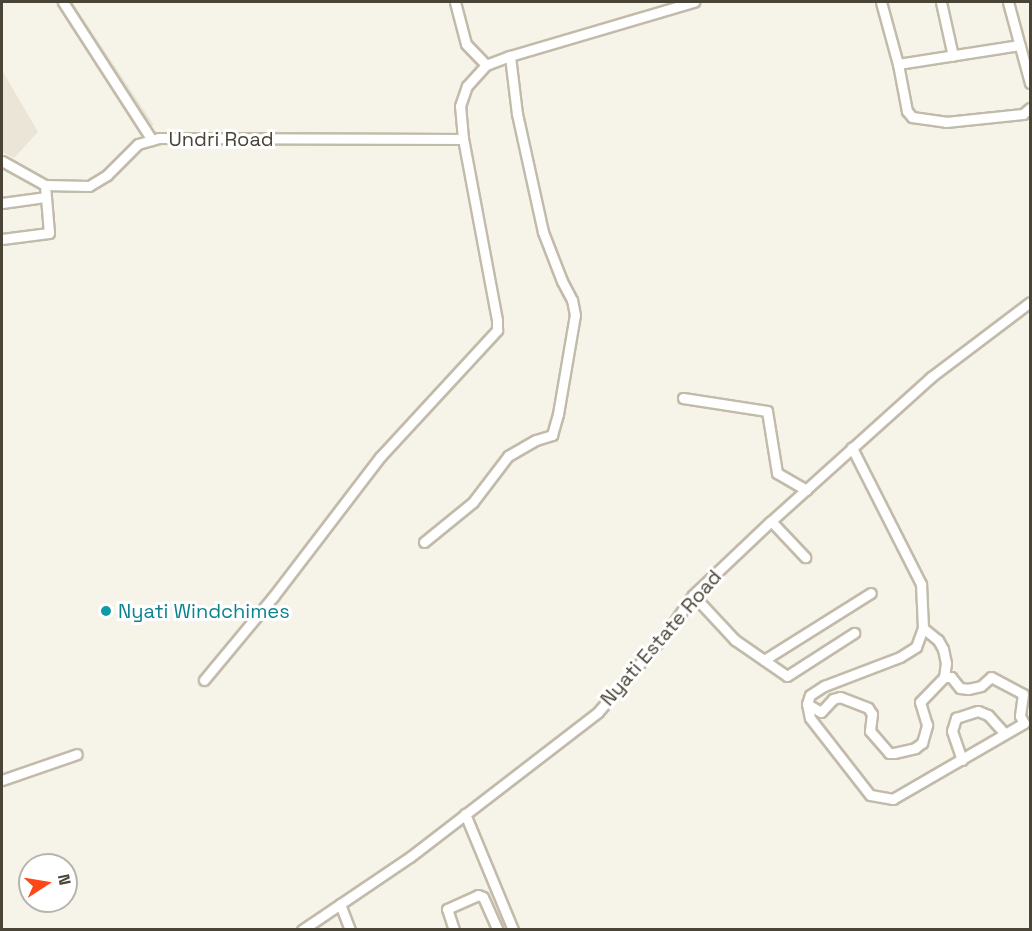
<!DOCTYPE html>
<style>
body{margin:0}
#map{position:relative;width:1032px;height:931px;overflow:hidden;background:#f6f3e9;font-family:"Space Grotesk",sans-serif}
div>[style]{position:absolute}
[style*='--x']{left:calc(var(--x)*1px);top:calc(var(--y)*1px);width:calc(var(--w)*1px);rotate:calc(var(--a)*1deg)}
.residential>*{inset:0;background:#eae5d6}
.roads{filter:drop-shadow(2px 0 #c2bbaa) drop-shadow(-2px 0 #c2bbaa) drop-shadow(0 2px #c2bbaa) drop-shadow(0 -2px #c2bbaa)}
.minor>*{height:9px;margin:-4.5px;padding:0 4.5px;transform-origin:4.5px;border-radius:4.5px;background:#fff}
.dots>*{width:16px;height:16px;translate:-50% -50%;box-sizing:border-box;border:3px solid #fff;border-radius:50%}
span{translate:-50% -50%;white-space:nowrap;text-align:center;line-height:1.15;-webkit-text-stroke:6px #fff;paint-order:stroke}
.street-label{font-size:20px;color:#4a4436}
.culture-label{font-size:20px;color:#0d838f}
.left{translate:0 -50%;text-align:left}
.frame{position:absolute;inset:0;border:3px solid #4a4436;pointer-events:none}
.north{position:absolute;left:18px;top:853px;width:60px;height:60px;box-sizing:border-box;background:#fff;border:2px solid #b7b4af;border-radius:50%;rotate:78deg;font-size:16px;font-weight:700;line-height:24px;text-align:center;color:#4a4436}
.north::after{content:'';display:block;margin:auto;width:21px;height:27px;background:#ff4717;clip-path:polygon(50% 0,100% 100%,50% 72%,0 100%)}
</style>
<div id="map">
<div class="residential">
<div style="clip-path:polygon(58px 2px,72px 2px,154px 125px,140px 131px)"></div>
<div style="clip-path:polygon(2px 70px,38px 132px,14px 158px,2px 152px)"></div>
</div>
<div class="roads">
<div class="minor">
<div style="--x:63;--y:2;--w:164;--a:57.2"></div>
<div style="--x:455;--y:2;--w:43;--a:75.3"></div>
<div style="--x:466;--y:44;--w:29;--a:46"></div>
<div style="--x:881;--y:2;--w:64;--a:74.7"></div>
<div style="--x:898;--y:64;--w:48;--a:79.2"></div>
<div style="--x:907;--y:111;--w:8;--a:50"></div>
<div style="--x:912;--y:117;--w:34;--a:8"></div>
<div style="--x:946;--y:122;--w:77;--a:-5.9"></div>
<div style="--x:1023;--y:114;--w:9;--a:-41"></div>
<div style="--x:941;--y:2;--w:55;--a:77.5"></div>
<div style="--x:1008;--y:2;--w:84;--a:74.8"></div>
<div style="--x:898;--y:64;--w:123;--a:-8.9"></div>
<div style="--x:2;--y:161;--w:49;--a:29.2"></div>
<div style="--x:45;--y:185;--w:44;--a:1.3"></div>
<div style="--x:89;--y:186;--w:21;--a:-31"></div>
<div style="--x:107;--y:175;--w:44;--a:-45"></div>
<div style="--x:138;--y:144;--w:22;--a:-16"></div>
<div style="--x:159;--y:138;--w:304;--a:0.2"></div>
<div style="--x:2;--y:203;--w:43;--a:-7.9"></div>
<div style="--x:2;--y:239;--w:47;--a:-7.3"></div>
<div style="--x:49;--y:233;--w:48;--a:-94.8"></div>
<div style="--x:683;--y:398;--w:85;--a:8.8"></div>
<div style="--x:767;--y:411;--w:63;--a:80.8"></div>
<div style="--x:777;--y:473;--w:34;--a:30"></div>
<div style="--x:771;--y:521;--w:50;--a:46.6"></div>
<div style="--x:424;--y:542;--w:63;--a:-39.2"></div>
<div style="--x:473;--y:502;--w:58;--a:-52.7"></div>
<div style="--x:508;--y:456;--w:32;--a:-30"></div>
<div style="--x:536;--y:440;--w:17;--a:-17"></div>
<div style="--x:552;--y:435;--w:22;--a:-74"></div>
<div style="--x:558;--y:414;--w:100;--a:-80.3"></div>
<div style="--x:575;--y:315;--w:15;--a:-101"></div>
<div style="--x:572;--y:300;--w:21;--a:-118"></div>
<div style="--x:562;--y:281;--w:53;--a:-111.2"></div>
<div style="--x:543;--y:232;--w:121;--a:-102.4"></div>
<div style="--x:517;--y:114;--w:58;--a:-96.9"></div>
<div style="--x:693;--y:595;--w:62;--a:47"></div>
<div style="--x:735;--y:640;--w:63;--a:34.7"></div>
<div style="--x:787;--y:676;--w:80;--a:-32.7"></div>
<div style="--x:923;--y:628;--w:19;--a:39"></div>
<div style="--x:938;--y:640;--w:10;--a:61"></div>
<div style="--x:943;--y:649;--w:14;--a:78"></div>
<div style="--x:946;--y:663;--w:14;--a:98"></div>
<div style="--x:764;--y:660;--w:126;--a:-32.1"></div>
<div style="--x:204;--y:680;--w:108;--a:-50.3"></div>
<div style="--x:273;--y:597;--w:176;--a:-52.6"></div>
<div style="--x:380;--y:457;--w:173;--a:-47.3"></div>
<div style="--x:497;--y:330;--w:10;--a:-90"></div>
<div style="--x:497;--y:320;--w:184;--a:-100.6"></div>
<div style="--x:463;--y:139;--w:33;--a:-95"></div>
<div style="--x:460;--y:106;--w:21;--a:-71"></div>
<div style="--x:467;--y:86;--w:28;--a:-48"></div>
<div style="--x:486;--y:65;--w:26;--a:-21"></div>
<div style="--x:510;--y:56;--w:192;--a:-16.4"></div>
<div style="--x:807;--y:704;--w:16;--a:30"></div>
<div style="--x:821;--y:712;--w:18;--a:-47"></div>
<div style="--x:833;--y:699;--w:7;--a:-16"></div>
<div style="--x:840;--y:697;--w:30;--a:21"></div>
<div style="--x:868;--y:708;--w:7;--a:56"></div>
<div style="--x:872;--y:714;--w:17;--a:97"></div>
<div style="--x:870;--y:731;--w:29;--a:49"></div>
<div style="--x:889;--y:753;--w:5;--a:0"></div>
<div style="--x:894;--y:753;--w:22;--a:-13"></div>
<div style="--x:915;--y:748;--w:9;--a:-36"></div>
<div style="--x:922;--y:743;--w:19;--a:-74"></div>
<div style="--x:927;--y:725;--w:24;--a:-107"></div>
<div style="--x:920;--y:702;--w:35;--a:-46"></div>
<div style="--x:944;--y:677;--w:7;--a:0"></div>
<div style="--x:951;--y:677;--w:14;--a:51"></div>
<div style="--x:960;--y:688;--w:8;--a:7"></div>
<div style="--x:968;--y:689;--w:13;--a:-13"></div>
<div style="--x:981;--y:686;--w:13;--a:-42"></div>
<div style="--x:991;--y:677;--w:36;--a:28"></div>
<div style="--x:1023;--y:694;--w:22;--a:98"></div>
<div style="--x:1020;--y:716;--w:8;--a:60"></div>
<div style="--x:1024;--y:723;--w:151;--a:149.9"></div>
<div style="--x:893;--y:799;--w:23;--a:-170"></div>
<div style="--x:870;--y:795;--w:98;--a:-127.9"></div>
<div style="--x:810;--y:718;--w:14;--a:-102"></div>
<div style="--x:807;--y:704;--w:9;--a:-72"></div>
<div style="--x:810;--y:695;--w:17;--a:-33"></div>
<div style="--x:824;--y:686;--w:81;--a:-20.9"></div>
<div style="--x:900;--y:657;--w:19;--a:-32"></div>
<div style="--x:916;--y:647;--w:20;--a:-70"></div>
<div style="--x:923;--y:628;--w:44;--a:-92.6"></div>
<div style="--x:921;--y:584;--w:153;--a:-116.9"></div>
<div style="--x:962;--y:760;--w:31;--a:-109"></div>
<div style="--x:952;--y:731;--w:14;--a:-73"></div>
<div style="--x:956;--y:718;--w:23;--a:-18"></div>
<div style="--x:978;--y:711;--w:11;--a:22"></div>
<div style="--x:988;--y:715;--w:25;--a:48"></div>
<div style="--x:2;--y:780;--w:79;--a:-19.1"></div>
<div style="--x:465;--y:814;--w:126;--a:67.5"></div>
<div style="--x:340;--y:904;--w:28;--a:69"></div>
<div style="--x:302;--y:930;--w:130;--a:-34.1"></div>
<div style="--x:410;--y:857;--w:237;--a:-37.6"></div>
<div style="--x:598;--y:712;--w:107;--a:-49.2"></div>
<div style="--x:668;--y:631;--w:44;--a:-55.2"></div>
<div style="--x:693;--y:595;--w:105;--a:-43.5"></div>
<div style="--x:769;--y:523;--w:218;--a:-42"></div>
<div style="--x:931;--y:377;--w:124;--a:-37.1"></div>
<div style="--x:454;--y:930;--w:22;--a:-108"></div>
<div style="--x:447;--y:909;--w:34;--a:-24"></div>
<div style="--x:478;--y:895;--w:5;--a:22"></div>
<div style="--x:483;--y:897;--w:36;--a:66"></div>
</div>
</div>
<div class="dots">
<div style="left:106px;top:611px;background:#0f9aa8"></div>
</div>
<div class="street-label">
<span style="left:221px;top:139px">Undri Road</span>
<span style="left:661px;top:638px;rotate:-49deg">Nyati Estate Road</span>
</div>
<div class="culture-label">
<span class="left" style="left:118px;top:611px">Nyati Windchimes</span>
</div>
<div class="frame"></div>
<div class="north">N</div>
</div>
